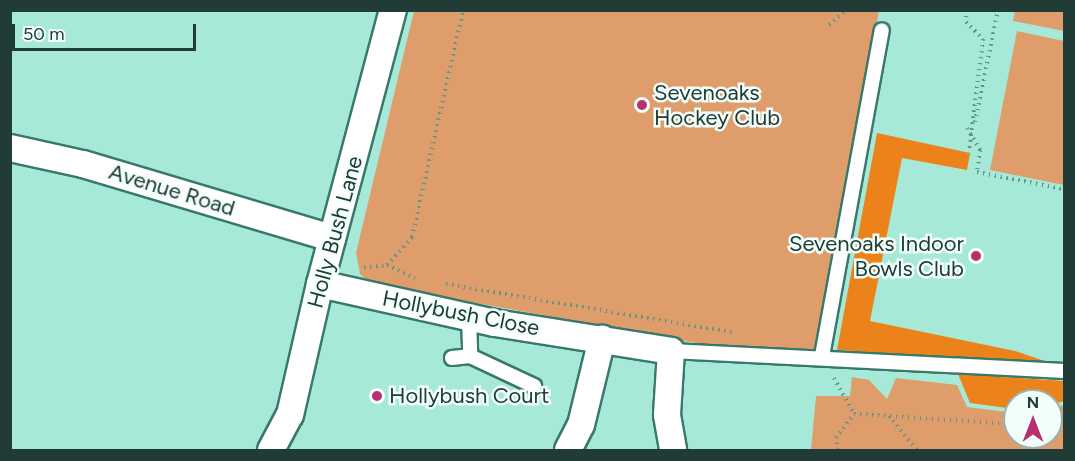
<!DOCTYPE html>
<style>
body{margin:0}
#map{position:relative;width:1075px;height:461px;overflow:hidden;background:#a7e9d8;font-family:Figtree,sans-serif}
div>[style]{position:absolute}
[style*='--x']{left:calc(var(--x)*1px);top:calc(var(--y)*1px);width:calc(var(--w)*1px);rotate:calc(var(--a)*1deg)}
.green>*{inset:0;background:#df9d6c}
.forest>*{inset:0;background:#ec821a}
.path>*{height:4px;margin-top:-2px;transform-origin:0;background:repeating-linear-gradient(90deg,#659488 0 1.5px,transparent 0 6px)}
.roads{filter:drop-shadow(2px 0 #38796a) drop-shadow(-2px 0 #38796a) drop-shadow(0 2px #38796a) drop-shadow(0 -2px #38796a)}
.lane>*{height:14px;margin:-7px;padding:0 7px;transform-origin:7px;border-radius:7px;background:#fff}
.street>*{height:26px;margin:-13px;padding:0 13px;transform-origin:13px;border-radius:13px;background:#fff}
.dots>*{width:16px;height:16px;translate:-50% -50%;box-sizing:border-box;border:3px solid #f1fefa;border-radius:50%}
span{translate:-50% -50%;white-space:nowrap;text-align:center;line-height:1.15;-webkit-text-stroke:5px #f1fefa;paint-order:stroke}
.poi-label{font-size:22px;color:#213c36}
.left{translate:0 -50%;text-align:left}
.right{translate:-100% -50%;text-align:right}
.street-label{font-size:22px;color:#213c36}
.frame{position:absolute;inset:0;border:12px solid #213c36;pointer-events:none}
.north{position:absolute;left:1003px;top:389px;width:60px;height:60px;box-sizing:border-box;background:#f1fefa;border:2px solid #9eb0ac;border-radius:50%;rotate:0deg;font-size:16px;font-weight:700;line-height:24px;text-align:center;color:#213c36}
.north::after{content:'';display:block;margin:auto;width:21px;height:27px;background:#b8306f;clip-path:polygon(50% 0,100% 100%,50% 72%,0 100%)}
.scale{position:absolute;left:12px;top:24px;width:184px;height:27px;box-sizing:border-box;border:3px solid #213c36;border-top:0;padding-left:8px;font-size:18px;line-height:21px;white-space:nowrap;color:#213c36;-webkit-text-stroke:4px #f1fefa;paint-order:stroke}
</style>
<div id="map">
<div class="green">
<div style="clip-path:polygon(414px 11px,879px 11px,816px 351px,729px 349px,371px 284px,360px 274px,356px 253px)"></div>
<div style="clip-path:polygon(1015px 11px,1064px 11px,1064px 31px,1013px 21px)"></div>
<div style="clip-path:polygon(1017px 31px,1064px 41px,1064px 185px,990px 170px)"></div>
<div style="clip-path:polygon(852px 377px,869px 380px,887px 399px,896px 378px,957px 385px,967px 407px,1015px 413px,1015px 437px,1051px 437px,1051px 409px,1064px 405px,1064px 450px,811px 450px,816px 396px,850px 396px)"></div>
</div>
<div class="forest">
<div style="clip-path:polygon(877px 133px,970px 153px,967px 170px,902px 158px,870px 321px,1015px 351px,1053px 364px,837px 350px)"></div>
<div style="clip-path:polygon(958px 374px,1064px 381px,1064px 401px,1051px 405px,1051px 401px,1015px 401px,1015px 409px,970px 403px)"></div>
</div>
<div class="path">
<div style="--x:966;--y:10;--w:12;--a:90"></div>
<div style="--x:966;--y:22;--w:24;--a:45"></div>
<div style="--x:983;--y:39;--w:114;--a:97.1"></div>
<div style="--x:829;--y:25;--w:23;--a:-41"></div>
<div style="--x:975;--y:122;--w:114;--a:-78.4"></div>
<div style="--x:967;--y:128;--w:26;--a:59"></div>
<div style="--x:980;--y:150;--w:22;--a:98"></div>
<div style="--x:977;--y:172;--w:89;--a:11.1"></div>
<div style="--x:387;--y:265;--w:31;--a:25"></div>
<div style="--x:364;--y:267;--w:23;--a:-5"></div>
<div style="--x:387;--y:265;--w:38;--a:-48"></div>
<div style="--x:412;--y:237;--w:233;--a:-77.3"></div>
<div style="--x:446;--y:284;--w:293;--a:9.6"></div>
<div style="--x:834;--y:378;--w:41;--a:60.9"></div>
<div style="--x:854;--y:414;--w:161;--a:3.6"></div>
<div style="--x:889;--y:416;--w:44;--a:50.5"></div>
<div style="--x:1051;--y:426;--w:13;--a:4"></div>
<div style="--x:837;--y:450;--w:12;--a:-95"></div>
<div style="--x:836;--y:438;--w:30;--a:-53"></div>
</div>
<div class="roads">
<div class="lane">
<div style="--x:469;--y:318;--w:38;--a:88"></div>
<div style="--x:470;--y:356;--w:71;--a:25.1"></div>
<div style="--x:671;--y:351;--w:394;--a:2.9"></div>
<div style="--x:822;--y:356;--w:331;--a:-79.6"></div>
<div style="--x:452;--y:358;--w:18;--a:-6"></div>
</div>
<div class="street">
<div style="--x:10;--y:148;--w:75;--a:12.4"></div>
<div style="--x:83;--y:164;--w:260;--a:16.6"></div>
<div style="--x:320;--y:284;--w:179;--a:12.6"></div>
<div style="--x:495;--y:323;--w:178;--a:9"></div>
<div style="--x:671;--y:351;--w:64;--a:93.6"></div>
<div style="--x:667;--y:415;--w:36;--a:80"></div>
<div style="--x:271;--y:450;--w:40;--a:-62"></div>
<div style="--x:290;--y:415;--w:134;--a:-77.1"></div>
<div style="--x:320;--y:284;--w:284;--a:-75.1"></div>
<div style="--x:568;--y:450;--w:28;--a:-63"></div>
<div style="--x:581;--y:425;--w:89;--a:-76.3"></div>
</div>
</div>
<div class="dots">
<div style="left:642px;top:105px;background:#b8306f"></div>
<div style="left:976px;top:256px;background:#b8306f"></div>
<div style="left:377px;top:396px;background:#b8306f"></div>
</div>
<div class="poi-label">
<span class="left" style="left:654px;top:105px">Sevenoaks<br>Hockey Club</span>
<span class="right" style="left:964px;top:256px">Sevenoaks Indoor<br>Bowls Club</span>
<span class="left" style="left:389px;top:396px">Hollybush Court</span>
</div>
<div class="street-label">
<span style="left:172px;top:190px;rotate:17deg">Avenue Road</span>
<span style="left:335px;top:232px;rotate:-75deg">Holly Bush Lane</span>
<span style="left:461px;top:313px;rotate:11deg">Hollybush Close</span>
</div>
<div class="frame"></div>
<div class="north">N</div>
<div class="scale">50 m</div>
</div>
